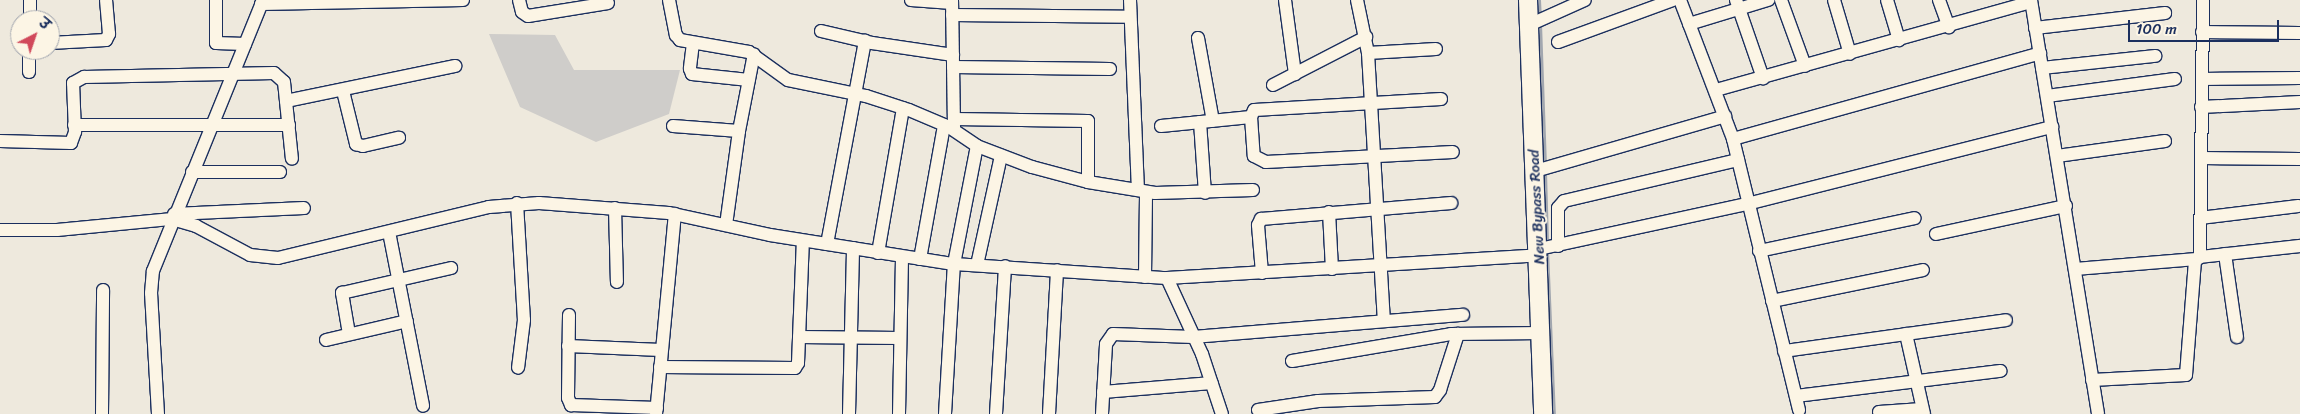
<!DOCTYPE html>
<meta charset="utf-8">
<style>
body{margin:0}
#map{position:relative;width:2300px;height:414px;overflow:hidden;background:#eee9dd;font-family:Sriracha,"Playpen Sans Deva",sans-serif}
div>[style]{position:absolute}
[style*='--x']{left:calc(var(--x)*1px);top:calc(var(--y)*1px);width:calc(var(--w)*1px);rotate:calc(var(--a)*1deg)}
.green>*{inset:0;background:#cfcdca}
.stream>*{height:3px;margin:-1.5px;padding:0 1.5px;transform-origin:1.5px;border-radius:1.5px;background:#a2a7af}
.roads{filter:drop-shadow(1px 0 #1b2f5e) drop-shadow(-1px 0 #1b2f5e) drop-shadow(0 1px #1b2f5e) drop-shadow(0 -1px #1b2f5e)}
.minor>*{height:12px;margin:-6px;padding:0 6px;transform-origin:6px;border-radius:6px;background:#fcf5e5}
.secondary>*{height:18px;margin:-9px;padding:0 9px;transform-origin:9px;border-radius:9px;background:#fcf5e5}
span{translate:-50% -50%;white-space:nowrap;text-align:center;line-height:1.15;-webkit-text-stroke:4px #fcf5e5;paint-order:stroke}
.street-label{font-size:15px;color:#1b2f5e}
.north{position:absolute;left:10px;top:10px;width:50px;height:50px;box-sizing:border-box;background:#fcf5e5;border:1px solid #a2a6af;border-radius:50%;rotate:41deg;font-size:14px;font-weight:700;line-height:20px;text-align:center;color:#1b2f5e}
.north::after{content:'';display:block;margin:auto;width:18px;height:22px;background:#d1495b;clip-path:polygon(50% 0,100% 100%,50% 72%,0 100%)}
.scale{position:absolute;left:2128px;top:20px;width:151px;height:22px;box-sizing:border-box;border:2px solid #1b2f5e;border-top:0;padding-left:6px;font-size:15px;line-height:18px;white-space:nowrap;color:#1b2f5e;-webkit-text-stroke:4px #fcf5e5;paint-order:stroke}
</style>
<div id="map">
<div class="green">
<div style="clip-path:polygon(489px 34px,555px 35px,574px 70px,680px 70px,669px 114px,596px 142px,520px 107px)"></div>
</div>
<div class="stream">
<div style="--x:1539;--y:0;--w:17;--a:87"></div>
<div style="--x:1540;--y:23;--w:141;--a:88"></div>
<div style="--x:1545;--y:171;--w:73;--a:88.4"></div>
<div style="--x:1547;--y:250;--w:164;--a:87.6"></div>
</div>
<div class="roads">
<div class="minor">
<div style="--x:216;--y:0;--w:43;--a:90"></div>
<div style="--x:216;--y:43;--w:29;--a:2"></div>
<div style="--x:519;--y:0;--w:12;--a:76"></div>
<div style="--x:522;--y:12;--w:7;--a:34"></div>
<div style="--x:528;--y:16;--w:81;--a:-9.2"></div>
<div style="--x:669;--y:0;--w:36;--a:79"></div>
<div style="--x:676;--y:35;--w:6;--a:51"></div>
<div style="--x:680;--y:40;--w:70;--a:9.9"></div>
<div style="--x:749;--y:52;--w:48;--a:35.7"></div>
<div style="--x:788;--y:80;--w:80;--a:11.6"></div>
<div style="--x:866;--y:96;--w:45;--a:18"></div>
<div style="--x:909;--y:110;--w:43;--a:23"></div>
<div style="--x:949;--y:127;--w:34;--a:34"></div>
<div style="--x:977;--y:146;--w:59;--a:20.9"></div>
<div style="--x:1032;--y:167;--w:58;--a:15"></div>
<div style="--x:1088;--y:182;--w:68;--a:9.3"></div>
<div style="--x:1155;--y:193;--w:98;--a:-1.8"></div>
<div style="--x:911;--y:0;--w:41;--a:4.2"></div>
<div style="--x:952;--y:0;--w:127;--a:89.1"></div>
<div style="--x:1130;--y:0;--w:190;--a:87.6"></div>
<div style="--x:1285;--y:0;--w:75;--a:82.3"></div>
<div style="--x:1357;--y:0;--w:54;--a:78.3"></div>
<div style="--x:1368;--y:53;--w:267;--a:86.6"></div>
<div style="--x:1680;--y:0;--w:149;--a:69.1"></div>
<div style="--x:1733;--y:139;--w:279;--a:76.3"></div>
<div style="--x:1736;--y:0;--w:83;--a:70.9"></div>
<div style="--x:1781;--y:0;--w:70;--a:70"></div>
<div style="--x:1834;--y:0;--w:56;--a:73.5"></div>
<div style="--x:1887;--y:0;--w:42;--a:73.3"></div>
<div style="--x:1939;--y:0;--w:29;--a:70"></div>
<div style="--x:2031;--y:0;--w:419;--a:80.8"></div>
<div style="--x:261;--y:4;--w:202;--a:-1.1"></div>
<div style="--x:952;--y:15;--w:178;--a:0.6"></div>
<div style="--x:30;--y:20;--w:20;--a:-90"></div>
<div style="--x:1689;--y:24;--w:83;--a:-16.9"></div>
<div style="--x:1529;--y:25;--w:61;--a:-24.1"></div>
<div style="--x:2035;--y:28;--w:131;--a:-6.6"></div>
<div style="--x:821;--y:31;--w:52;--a:13.2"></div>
<div style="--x:872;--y:43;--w:82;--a:8.4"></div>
<div style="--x:2202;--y:32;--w:98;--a:0.6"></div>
<div style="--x:1198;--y:38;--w:84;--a:79.8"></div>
<div style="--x:1558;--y:42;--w:122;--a:-20.1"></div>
<div style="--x:50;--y:43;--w:56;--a:-3.1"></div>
<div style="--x:106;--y:40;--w:7;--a:-63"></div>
<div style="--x:109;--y:34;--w:34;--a:-95"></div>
<div style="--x:693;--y:43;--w:26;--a:97"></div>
<div style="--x:690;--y:69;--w:5;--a:68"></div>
<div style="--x:692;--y:74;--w:57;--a:6"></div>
<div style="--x:1368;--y:53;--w:68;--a:-3.4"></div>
<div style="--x:953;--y:67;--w:157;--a:0.7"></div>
<div style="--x:2042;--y:68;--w:114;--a:-6.1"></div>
<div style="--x:29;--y:72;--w:22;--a:-90"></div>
<div style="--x:2202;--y:79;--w:98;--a:-0.6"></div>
<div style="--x:1273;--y:85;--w:105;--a:-27.3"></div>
<div style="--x:1716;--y:90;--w:327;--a:-15.6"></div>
<div style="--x:343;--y:91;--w:55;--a:76.2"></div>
<div style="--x:356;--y:144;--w:7;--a:16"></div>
<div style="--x:363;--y:146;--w:37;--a:-13"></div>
<div style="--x:2047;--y:96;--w:129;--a:-7.6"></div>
<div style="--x:1441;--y:99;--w:187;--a:176.6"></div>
<div style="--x:1254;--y:110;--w:8;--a:113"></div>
<div style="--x:1251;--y:117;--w:39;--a:86"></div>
<div style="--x:1254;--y:156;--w:13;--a:27"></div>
<div style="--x:1266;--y:162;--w:187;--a:-3.1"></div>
<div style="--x:286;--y:101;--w:173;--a:-11.7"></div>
<div style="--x:2201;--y:107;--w:99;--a:-2.9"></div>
<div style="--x:954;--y:119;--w:134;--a:0.9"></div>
<div style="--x:1088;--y:121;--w:61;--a:90"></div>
<div style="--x:1200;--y:122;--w:71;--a:86"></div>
<div style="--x:74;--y:125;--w:215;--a:0"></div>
<div style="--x:673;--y:126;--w:66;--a:4.3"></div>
<div style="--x:1161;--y:126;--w:90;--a:-5.7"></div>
<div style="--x:1733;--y:139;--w:319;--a:-15.6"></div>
<div style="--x:0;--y:141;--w:71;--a:1.6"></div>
<div style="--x:71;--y:143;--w:12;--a:-70"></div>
<div style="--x:75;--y:132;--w:49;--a:-92.3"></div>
<div style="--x:73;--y:83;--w:13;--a:-29"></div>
<div style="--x:84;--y:77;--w:190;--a:-1.2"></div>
<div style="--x:274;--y:73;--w:13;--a:42"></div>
<div style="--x:284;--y:82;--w:77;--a:84.1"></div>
<div style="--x:2057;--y:156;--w:109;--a:-7.9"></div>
<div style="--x:2202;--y:158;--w:98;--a:0.6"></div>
<div style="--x:1535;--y:171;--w:198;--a:-16.1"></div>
<div style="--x:192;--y:172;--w:88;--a:0"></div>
<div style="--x:517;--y:203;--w:117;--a:86.6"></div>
<div style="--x:524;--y:320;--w:48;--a:97.1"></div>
<div style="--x:615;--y:208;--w:74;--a:88.5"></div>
<div style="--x:1329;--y:212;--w:57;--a:87"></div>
<div style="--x:174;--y:214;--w:130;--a:-2.6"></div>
<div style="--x:2200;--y:218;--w:99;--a:-7"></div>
<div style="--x:726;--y:225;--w:95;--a:-82.1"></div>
<div style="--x:739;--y:131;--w:78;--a:-79"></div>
<div style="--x:0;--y:230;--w:57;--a:0"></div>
<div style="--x:57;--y:230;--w:116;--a:-5.5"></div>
<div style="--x:172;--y:219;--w:25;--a:16"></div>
<div style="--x:196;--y:226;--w:61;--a:28.2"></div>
<div style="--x:250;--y:255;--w:28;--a:6"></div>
<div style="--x:278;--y:258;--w:217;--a:-13.6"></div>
<div style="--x:489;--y:207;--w:50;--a:-4.6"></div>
<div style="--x:539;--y:203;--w:130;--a:4.4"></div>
<div style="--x:669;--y:213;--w:103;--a:12.3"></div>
<div style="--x:770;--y:235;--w:186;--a:9"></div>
<div style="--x:954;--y:264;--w:213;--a:3.8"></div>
<div style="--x:1167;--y:278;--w:373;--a:-3.5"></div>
<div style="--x:389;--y:232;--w:177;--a:78.9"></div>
<div style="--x:1936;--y:234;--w:133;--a:-12.2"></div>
<div style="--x:827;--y:244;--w:207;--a:-79.4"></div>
<div style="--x:1558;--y:246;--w:38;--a:-90"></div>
<div style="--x:1558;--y:208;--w:9;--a:-49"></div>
<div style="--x:1564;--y:201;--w:179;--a:-13.3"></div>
<div style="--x:1539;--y:249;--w:213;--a:-12.2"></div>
<div style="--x:1747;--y:204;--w:315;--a:-14.2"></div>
<div style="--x:1759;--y:251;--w:159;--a:-11.9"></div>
<div style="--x:878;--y:253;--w:147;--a:-80.2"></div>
<div style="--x:2225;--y:254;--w:84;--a:81.8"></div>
<div style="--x:2200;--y:257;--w:257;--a:-89.3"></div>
<div style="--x:920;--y:259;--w:136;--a:-79.8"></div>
<div style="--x:977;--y:265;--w:112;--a:-77.6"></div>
<div style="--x:2075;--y:269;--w:122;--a:-4.7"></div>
<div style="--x:1262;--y:273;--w:48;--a:-94.8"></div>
<div style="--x:1258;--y:225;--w:7;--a:-63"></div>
<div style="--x:1261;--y:219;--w:191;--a:-4.8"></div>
<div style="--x:1145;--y:277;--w:85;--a:-89.3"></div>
<div style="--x:1167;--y:278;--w:84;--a:65.3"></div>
<div style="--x:1202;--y:354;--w:63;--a:71.6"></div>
<div style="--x:1772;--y:301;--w:154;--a:-11.6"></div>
<div style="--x:569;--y:315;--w:83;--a:90.7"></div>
<div style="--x:568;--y:398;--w:8;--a:67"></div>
<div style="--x:571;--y:405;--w:86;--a:2"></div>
<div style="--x:349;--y:334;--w:42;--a:-99.7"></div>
<div style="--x:342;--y:293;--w:112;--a:-12.9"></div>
<div style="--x:1906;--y:334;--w:82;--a:77.3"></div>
<div style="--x:799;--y:337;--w:101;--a:0.6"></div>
<div style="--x:326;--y:340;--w:83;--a:-13.2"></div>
<div style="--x:568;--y:346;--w:93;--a:2.5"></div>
<div style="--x:1784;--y:351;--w:224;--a:-7.9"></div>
<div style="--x:1292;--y:361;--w:161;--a:-9.6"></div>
<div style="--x:1451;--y:334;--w:91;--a:-0.6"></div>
<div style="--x:660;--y:367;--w:135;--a:0.4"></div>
<div style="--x:795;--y:368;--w:6;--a:-59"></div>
<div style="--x:798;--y:363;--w:122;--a:-87.7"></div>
<div style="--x:2092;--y:380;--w:94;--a:-3"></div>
<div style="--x:2186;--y:375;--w:114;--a:-85.5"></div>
<div style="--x:2195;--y:261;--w:6;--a:-39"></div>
<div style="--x:2200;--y:257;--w:101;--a:-6.3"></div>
<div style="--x:1103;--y:392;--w:109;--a:-4.7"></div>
<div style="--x:1796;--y:396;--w:206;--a:-7"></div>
<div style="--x:1258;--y:410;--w:61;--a:-8.5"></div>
<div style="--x:1318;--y:401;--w:117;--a:-2"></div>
<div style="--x:1435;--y:397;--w:9;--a:-54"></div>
<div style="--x:1440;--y:390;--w:59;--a:-72.2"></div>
<div style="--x:1879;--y:412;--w:43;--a:-4"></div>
<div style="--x:102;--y:414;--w:124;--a:-89.5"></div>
<div style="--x:158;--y:414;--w:121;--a:-93.3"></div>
<div style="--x:151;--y:293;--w:22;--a:-85"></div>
<div style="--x:153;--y:271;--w:292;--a:-67.9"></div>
<div style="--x:656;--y:414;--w:201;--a:-84.6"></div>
<div style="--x:849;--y:414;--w:166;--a:-88.6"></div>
<div style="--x:899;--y:414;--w:157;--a:-88.9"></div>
<div style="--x:945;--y:414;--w:150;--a:-86.6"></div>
<div style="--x:954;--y:264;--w:120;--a:-79"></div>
<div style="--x:996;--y:414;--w:148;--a:-86.5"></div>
<div style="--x:1049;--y:414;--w:144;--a:-86.8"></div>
<div style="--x:1102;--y:414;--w:70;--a:-86.7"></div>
<div style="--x:1106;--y:344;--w:12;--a:-55"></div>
<div style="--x:1113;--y:334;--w:80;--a:2.1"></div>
<div style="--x:1193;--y:337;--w:271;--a:-4.7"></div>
</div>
<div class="secondary">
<div style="--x:1528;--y:0;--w:414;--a:87.9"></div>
</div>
</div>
<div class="street-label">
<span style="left:1537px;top:207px;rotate:-93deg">New Bypass Road</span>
</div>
<div class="north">उ</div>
<div class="scale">100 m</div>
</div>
